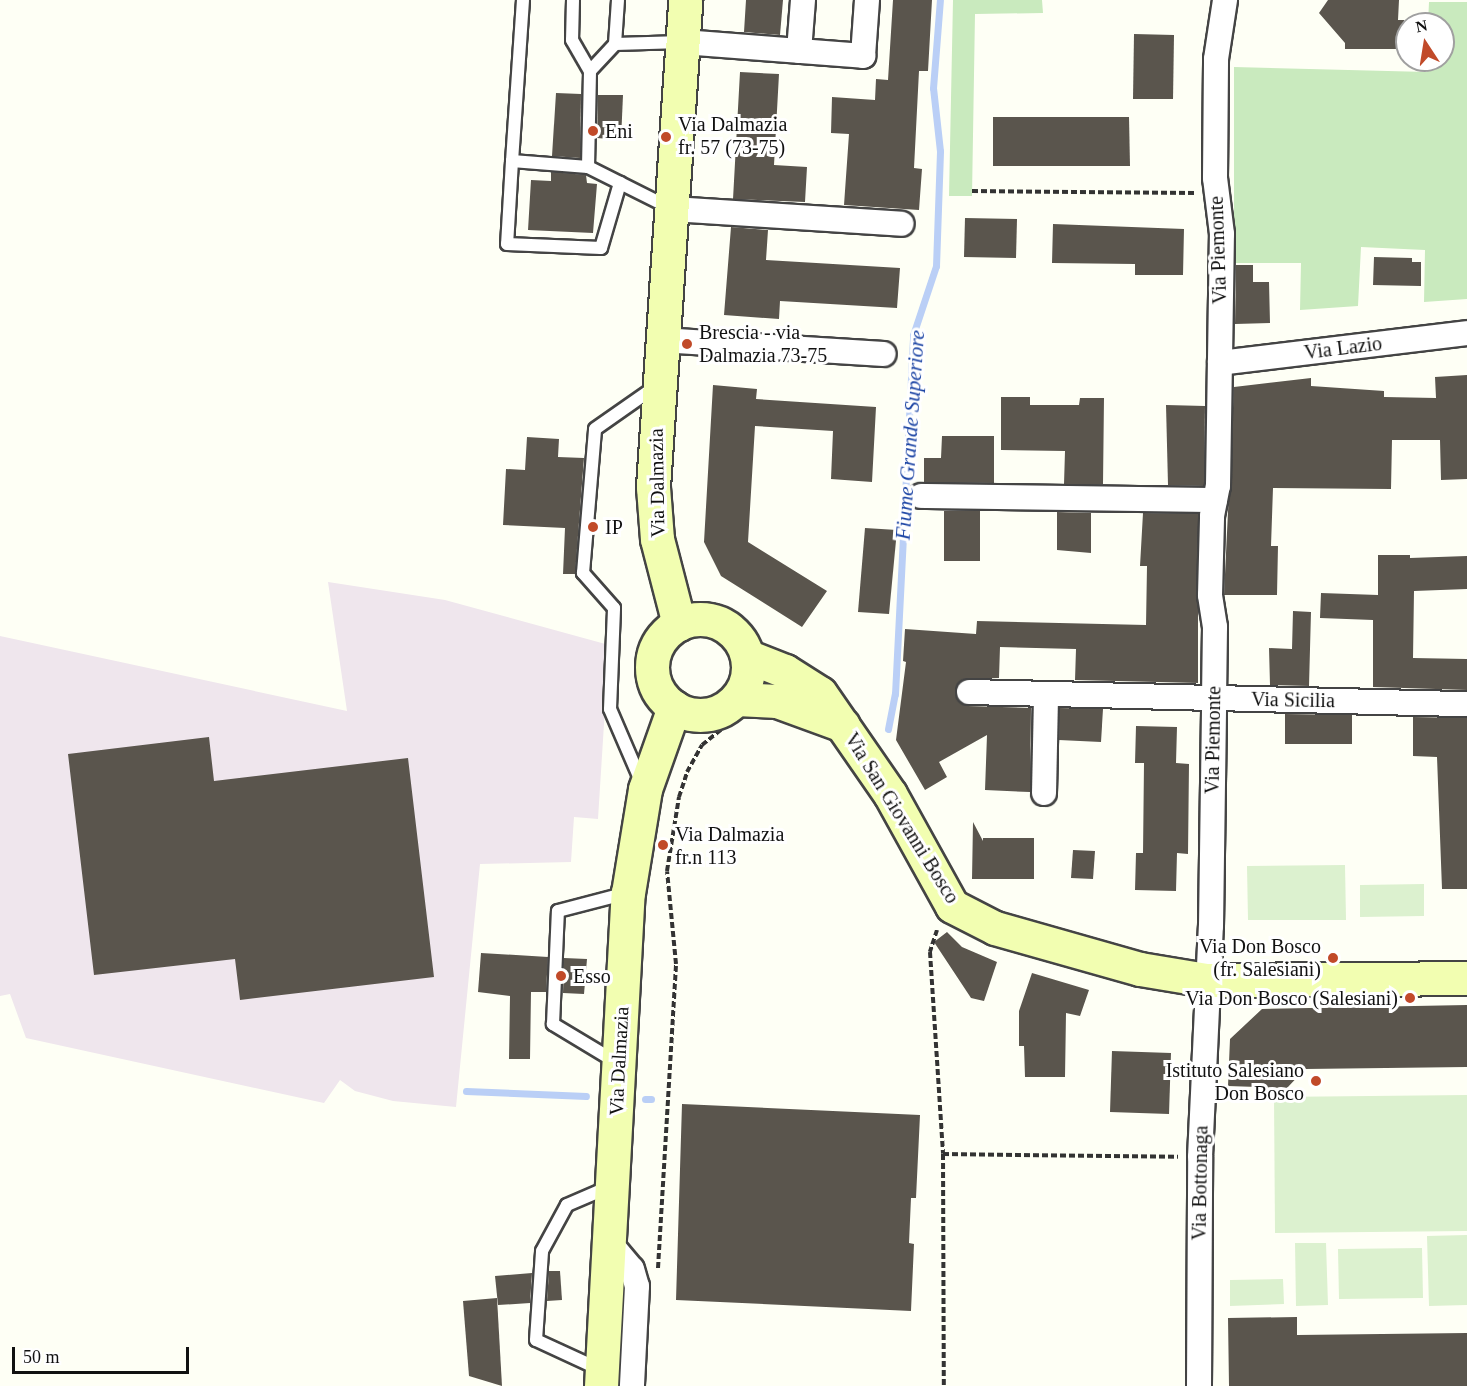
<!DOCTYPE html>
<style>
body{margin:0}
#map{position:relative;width:1467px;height:1386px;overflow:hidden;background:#fefff5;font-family:"Times New Roman",serif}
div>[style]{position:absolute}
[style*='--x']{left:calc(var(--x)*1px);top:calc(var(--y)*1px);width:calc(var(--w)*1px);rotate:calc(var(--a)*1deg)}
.industrial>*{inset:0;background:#efe6ed}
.green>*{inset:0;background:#c9eabe}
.pitch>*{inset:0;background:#dcf1cf}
.stream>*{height:7px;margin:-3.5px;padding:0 3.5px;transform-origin:3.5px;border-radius:3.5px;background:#bacff6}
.building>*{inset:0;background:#5a554d}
.path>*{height:4px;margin-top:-2px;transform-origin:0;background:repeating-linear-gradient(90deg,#333 0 6px,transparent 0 9px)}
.roads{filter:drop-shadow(2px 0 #444) drop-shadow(-2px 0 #444) drop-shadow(0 2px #444) drop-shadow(0 -2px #444)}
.lane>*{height:12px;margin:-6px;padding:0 6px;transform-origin:6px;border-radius:6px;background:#fff}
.street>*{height:24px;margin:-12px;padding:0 12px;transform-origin:12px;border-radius:12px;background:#fff}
.secondary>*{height:33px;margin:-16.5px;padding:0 16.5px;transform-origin:16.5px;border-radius:16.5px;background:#f2feb1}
.secondary>.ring{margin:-16.5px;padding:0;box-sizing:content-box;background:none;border:33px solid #f2feb1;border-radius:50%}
.dots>*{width:16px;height:16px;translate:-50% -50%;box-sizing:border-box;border:3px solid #fff;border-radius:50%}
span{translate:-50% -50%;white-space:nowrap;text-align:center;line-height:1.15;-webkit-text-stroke:6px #fff;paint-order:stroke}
.poi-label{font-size:20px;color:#111}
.left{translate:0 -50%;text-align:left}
.right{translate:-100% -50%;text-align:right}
.street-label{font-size:20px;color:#111}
.water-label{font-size:21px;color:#1942a3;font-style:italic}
.north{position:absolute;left:1395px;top:12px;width:60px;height:60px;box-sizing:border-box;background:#fff;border:2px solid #a0a0a0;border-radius:50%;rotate:348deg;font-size:16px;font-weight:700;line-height:24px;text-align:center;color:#111}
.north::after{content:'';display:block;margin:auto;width:21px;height:27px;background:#c14a29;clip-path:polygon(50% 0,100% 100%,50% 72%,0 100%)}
.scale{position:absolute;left:12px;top:1347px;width:177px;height:27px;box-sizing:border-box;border:3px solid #111;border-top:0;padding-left:8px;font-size:18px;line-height:21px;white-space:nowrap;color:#111;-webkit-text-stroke:4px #fff;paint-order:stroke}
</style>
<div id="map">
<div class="industrial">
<div style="clip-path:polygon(328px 582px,445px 600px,609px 645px,598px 819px,574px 817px,571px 862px,480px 864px,456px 1107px,393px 1101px,355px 1091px,340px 1080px,324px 1103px,26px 1038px,10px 994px,0 996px,0 636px,347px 711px)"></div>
</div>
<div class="green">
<div style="clip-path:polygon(953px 0,1042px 0,1043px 13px,975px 14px,972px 196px,949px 196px)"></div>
<div style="clip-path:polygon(1429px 2px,1467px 2px,1467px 299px,1424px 302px,1425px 250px,1361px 247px,1358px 306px,1300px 310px,1301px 263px,1234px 263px,1234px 67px,1427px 72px,1427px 60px,1443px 60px,1443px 24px,1428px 24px)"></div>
</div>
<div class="pitch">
<div style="clip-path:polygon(1345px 865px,1346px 920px,1248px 920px,1247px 866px)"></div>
<div style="clip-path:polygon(1424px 884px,1424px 916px,1360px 917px,1360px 885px)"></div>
<div style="clip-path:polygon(1467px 1095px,1467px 1231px,1275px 1233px,1274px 1097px)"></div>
<div style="clip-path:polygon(1467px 1235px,1467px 1305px,1429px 1306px,1427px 1236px)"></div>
<div style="clip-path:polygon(1295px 1243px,1326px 1243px,1328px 1305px,1296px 1306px)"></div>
<div style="clip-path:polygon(1422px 1248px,1423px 1298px,1339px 1299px,1338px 1249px)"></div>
<div style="clip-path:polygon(1283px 1279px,1284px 1304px,1230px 1306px,1230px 1280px)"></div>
</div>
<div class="stream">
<div style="--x:888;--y:729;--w:36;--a:-79"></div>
<div style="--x:895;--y:694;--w:359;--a:-87.1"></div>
<div style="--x:913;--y:335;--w:73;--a:-71.6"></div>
<div style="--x:936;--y:266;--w:115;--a:-88"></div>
<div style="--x:940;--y:151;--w:63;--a:-96.3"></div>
<div style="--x:933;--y:88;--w:88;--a:-85.5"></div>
<div style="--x:466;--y:1091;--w:120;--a:2.4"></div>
<div style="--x:645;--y:1099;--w:6;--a:0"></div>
</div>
<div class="building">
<div style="clip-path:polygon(746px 0,783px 0,780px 35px,744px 32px)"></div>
<div style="clip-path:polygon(893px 0,932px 0,928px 71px,919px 71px,914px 168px,922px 169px,919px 210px,844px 205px,849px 134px,831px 133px,832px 97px,875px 100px,876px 79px,888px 80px)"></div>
<div style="clip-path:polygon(1328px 0,1399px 0,1398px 20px,1404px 20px,1404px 49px,1345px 49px,1345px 43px,1319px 13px)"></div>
<div style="clip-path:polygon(1134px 34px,1174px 35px,1173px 99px,1133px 99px)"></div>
<div style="clip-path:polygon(740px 72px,779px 74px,774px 165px,807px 167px,805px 202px,733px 199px)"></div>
<div style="clip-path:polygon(556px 93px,581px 94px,580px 158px,552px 156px)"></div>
<div style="clip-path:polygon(598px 95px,623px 95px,621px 140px,597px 138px)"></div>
<div style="clip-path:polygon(993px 117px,1129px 117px,1130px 166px,993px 166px)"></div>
<div style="clip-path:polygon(551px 172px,586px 175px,587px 183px,597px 184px,593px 233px,528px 230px,531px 180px,551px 181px)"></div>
<div style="clip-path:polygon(965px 218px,1017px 219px,1016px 258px,964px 257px)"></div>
<div style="clip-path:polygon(1053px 224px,1184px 229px,1183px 275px,1135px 275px,1135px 264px,1052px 263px)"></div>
<div style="clip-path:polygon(731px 227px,768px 230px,766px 260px,900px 268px,897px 308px,780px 301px,779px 319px,724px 315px)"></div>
<div style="clip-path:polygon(1374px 257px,1412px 258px,1412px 262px,1421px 262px,1421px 286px,1373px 285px)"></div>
<div style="clip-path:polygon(1236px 265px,1253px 265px,1253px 282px,1269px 282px,1270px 323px,1235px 324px)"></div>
<div style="clip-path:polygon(1467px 375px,1467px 479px,1441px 480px,1440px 440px,1392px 440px,1391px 489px,1273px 488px,1271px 546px,1278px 546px,1277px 595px,1224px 595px,1234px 387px,1311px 378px,1311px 386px,1384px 391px,1384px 397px,1436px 398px,1435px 377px)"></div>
<div style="clip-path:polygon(713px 385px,757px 389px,756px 399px,876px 407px,872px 482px,831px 479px,833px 431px,755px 426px,748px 542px,827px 591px,802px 627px,721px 576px,704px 542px)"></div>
<div style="clip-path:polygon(1001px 397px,1030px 397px,1030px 405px,1079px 405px,1080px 398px,1104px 398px,1103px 484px,1064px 484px,1065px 451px,1001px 450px)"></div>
<div style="clip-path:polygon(1166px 405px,1205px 406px,1204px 486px,1168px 485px)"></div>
<div style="clip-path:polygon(942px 436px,994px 436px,994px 483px,924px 482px,924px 458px,941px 458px)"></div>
<div style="clip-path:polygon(527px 437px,559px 439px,558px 457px,584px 458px,575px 574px,563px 574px,565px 528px,503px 525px,506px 469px,525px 470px)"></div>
<div style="clip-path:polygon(944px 511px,980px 511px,980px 561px,944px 561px)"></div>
<div style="clip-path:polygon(1057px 512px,1091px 513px,1091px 553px,1057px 550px)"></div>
<div style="clip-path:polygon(1143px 513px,1198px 514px,1198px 683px,1075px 680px,1076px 649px,1000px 647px,999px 678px,963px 679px,955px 692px,957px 699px,968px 706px,1031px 708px,1030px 792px,985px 790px,987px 735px,939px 762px,947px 777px,925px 790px,896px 740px,906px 662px,903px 661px,905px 629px,976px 634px,977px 621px,1146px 625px,1147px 566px,1140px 566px)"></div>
<div style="clip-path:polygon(865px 528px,897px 530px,889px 614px,858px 612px)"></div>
<div style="clip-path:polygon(1378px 555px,1410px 555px,1410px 558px,1467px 556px,1467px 589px,1414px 591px,1413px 658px,1467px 659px,1467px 690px,1373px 687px,1373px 620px,1320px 618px,1321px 593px,1378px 595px)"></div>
<div style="clip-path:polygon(1293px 611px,1311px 612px,1309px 686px,1270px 685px,1269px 648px,1292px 649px)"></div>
<div style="clip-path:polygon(1060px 708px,1103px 709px,1101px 742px,1059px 740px)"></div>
<div style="clip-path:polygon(1285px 714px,1352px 715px,1352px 744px,1285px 744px)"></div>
<div style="clip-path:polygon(1413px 717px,1467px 718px,1467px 889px,1442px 889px,1437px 757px,1413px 756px)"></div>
<div style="clip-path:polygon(1136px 726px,1177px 727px,1176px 763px,1189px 764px,1188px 854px,1177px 853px,1176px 891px,1135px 890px,1136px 853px,1143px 853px,1144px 763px,1135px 763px)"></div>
<div style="clip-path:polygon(209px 737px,214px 781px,408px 758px,434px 977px,240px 1000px,235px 959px,94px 975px,68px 754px)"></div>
<div style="clip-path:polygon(973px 822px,983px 841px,983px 838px,1034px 838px,1034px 879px,972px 879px)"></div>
<div style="clip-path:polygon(1073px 850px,1095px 851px,1093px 879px,1071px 878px)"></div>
<div style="clip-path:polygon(947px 932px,962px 947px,997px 962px,984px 1001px,971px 998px,934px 942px)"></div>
<div style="clip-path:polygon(481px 953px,548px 957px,546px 992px,531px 992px,530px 1059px,509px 1059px,510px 996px,478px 992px)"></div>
<div style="clip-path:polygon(564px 958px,587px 959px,584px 994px,563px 993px)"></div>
<div style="clip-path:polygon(1032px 973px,1089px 990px,1080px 1016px,1066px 1013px,1065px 1077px,1025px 1077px,1024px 1046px,1019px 1046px,1019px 1011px)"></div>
<div style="clip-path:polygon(1467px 1005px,1467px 1067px,1305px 1069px,1287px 1088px,1228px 1086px,1230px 1039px,1262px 1009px)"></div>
<div style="clip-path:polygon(1112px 1051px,1171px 1053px,1169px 1114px,1110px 1112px)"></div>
<div style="clip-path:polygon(682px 1104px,920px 1115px,916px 1198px,911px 1198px,909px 1243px,914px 1244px,911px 1311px,676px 1300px)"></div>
<div style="clip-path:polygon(549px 1271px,560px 1271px,562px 1300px,547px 1301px)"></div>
<div style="clip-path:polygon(532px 1273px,530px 1303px,498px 1305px,495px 1276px)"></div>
<div style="clip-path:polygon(497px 1298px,502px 1386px,469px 1376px,463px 1301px)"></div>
<div style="clip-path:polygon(1297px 1317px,1297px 1335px,1467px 1333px,1467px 1386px,1229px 1386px,1228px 1318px)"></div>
</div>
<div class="path">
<div style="--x:972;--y:191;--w:223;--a:0.5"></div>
<div style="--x:937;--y:930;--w:23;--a:108"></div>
<div style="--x:930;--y:952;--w:202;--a:86.3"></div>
<div style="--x:943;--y:1154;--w:232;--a:89.8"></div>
<div style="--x:943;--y:1154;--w:235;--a:0.7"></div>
<div style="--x:658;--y:1268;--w:305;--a:-86.6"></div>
<div style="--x:676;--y:964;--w:93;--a:-95.5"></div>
<div style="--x:667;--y:871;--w:75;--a:-80.8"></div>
<div style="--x:679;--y:797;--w:26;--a:-72"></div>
<div style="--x:687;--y:772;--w:31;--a:-61"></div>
<div style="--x:702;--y:745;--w:32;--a:-39"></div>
</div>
<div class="roads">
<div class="lane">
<div style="--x:523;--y:0;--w:161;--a:93.9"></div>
<div style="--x:512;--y:161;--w:76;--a:4.5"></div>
<div style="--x:573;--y:0;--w:40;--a:91.4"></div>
<div style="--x:572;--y:40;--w:36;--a:60"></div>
<div style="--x:615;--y:44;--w:44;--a:-86.1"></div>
<div style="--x:512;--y:161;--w:83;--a:93.4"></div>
<div style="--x:507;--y:244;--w:94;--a:2.4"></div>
<div style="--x:601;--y:248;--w:68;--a:-73.7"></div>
<div style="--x:668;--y:207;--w:89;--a:-153.4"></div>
<div style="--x:588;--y:167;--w:96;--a:-88.8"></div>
<div style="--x:590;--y:71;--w:37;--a:-47"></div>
<div style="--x:615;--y:44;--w:67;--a:-1.7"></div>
<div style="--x:641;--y:781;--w:78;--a:-113.3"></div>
<div style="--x:610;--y:709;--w:101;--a:-87.7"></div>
<div style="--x:614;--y:608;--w:47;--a:-131.5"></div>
<div style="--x:583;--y:573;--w:144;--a:-85.2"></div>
<div style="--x:595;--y:429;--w:73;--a:-35"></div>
<div style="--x:616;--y:1062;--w:74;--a:-148.9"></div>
<div style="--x:553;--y:1024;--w:113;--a:-87.5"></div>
<div style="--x:558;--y:911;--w:71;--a:-14.6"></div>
<div style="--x:599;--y:1369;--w:69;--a:-155.3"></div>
<div style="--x:536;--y:1340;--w:89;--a:-86.1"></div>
<div style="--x:542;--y:1251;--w:52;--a:-61.5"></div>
<div style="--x:567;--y:1205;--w:46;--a:-23.2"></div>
</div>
<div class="street">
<div style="--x:683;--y:42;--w:181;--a:4.4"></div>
<div style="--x:863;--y:56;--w:56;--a:-85.9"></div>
<div style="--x:799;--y:51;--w:51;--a:-85.5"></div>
<div style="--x:673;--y:209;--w:229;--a:3.7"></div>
<div style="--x:661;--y:340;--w:223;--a:3.6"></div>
<div style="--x:1220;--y:363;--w:249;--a:-6.9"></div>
<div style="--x:921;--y:496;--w:294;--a:0.8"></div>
<div style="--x:969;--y:692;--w:498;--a:1.4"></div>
<div style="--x:1044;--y:793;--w:98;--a:-88.8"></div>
<div style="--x:609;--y:1242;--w:35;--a:50"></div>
<div style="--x:632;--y:1269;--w:18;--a:74"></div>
<div style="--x:637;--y:1286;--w:100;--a:92.9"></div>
<div style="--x:1199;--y:1386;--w:229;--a:-89.7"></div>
<div style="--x:1200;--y:1157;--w:231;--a:-87.3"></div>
<div style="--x:1211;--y:926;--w:227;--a:-89.2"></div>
<div style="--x:1214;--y:699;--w:72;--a:-89.2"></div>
<div style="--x:1215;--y:627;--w:32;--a:-99"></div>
<div style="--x:1210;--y:595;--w:79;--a:-88.5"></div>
<div style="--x:1212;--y:516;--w:31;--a:-79"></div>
<div style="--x:1218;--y:486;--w:252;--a:-89.1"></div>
<div style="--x:1222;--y:234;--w:56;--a:-97.1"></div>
<div style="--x:1215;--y:178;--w:119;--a:-89.5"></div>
<div style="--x:1216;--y:59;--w:60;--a:-81.3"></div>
</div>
<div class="secondary">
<div class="ring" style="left:652px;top:619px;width:63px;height:63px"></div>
<div style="--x:679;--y:624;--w:88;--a:-104.5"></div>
<div style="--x:657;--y:539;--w:52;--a:-94.4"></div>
<div style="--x:653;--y:487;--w:488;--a:-86.2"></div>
<div style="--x:747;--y:656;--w:41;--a:21.5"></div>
<div style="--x:785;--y:671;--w:41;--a:32.2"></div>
<div style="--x:820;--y:693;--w:123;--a:55.3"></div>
<div style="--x:890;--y:794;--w:128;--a:61"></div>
<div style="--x:952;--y:906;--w:48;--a:27.1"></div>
<div style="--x:995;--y:928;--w:151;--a:15.8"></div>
<div style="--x:1140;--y:969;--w:67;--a:9.5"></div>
<div style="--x:1206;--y:980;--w:261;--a:-0.4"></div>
<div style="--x:737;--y:699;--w:40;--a:2.9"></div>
<div style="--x:777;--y:701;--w:70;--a:20"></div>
<div style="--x:601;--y:1386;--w:494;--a:-86.9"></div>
<div style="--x:628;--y:893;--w:105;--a:-80.7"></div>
<div style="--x:645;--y:789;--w:87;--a:-70.5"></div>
</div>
</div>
<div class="dots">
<div style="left:593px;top:131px;background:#c14a29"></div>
<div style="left:666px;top:137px;background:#c14a29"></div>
<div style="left:687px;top:344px;background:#c14a29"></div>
<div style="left:593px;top:527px;background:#c14a29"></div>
<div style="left:663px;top:845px;background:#c14a29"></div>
<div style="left:1333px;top:958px;background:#c14a29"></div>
<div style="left:561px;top:976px;background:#c14a29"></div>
<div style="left:1410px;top:998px;background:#c14a29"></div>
<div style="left:1316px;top:1081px;background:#c14a29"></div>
</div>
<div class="poi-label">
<span class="left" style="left:678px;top:136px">Via Dalmazia<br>fr. 57 (73-75)</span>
<span class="left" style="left:605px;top:131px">Eni</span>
<span class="left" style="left:699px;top:344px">Brescia - via<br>Dalmazia 73-75</span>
<span class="left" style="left:605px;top:527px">IP</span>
<span class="left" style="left:675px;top:846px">Via Dalmazia<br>fr.n 113</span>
<span class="right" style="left:1321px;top:958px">Via Don Bosco<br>(fr. Salesiani)</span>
<span class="left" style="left:573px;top:976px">Esso</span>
<span class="right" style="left:1398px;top:998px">Via Don Bosco (Salesiani)</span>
<span class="right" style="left:1304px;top:1082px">Istituto Salesiano<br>Don Bosco</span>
</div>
<div class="street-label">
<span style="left:1218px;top:250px;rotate:-92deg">Via Piemonte</span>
<span style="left:1343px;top:348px;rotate:-7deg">Via Lazio</span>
<span style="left:657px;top:483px;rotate:-91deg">Via Dalmazia</span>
<span style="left:1293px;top:700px;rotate:1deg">Via Sicilia</span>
<span style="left:1213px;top:740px;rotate:-89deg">Via Piemonte</span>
<span style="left:902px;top:818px;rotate:58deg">Via San Giovanni Bosco</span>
<span style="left:619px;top:1061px;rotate:-87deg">Via Dalmazia</span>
<span style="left:1200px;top:1183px;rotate:-89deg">Via Bottonaga</span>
</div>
<div class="water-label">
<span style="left:910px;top:435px;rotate:-86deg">Fiume Grande Superiore</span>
</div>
<div class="north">N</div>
<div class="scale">50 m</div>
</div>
